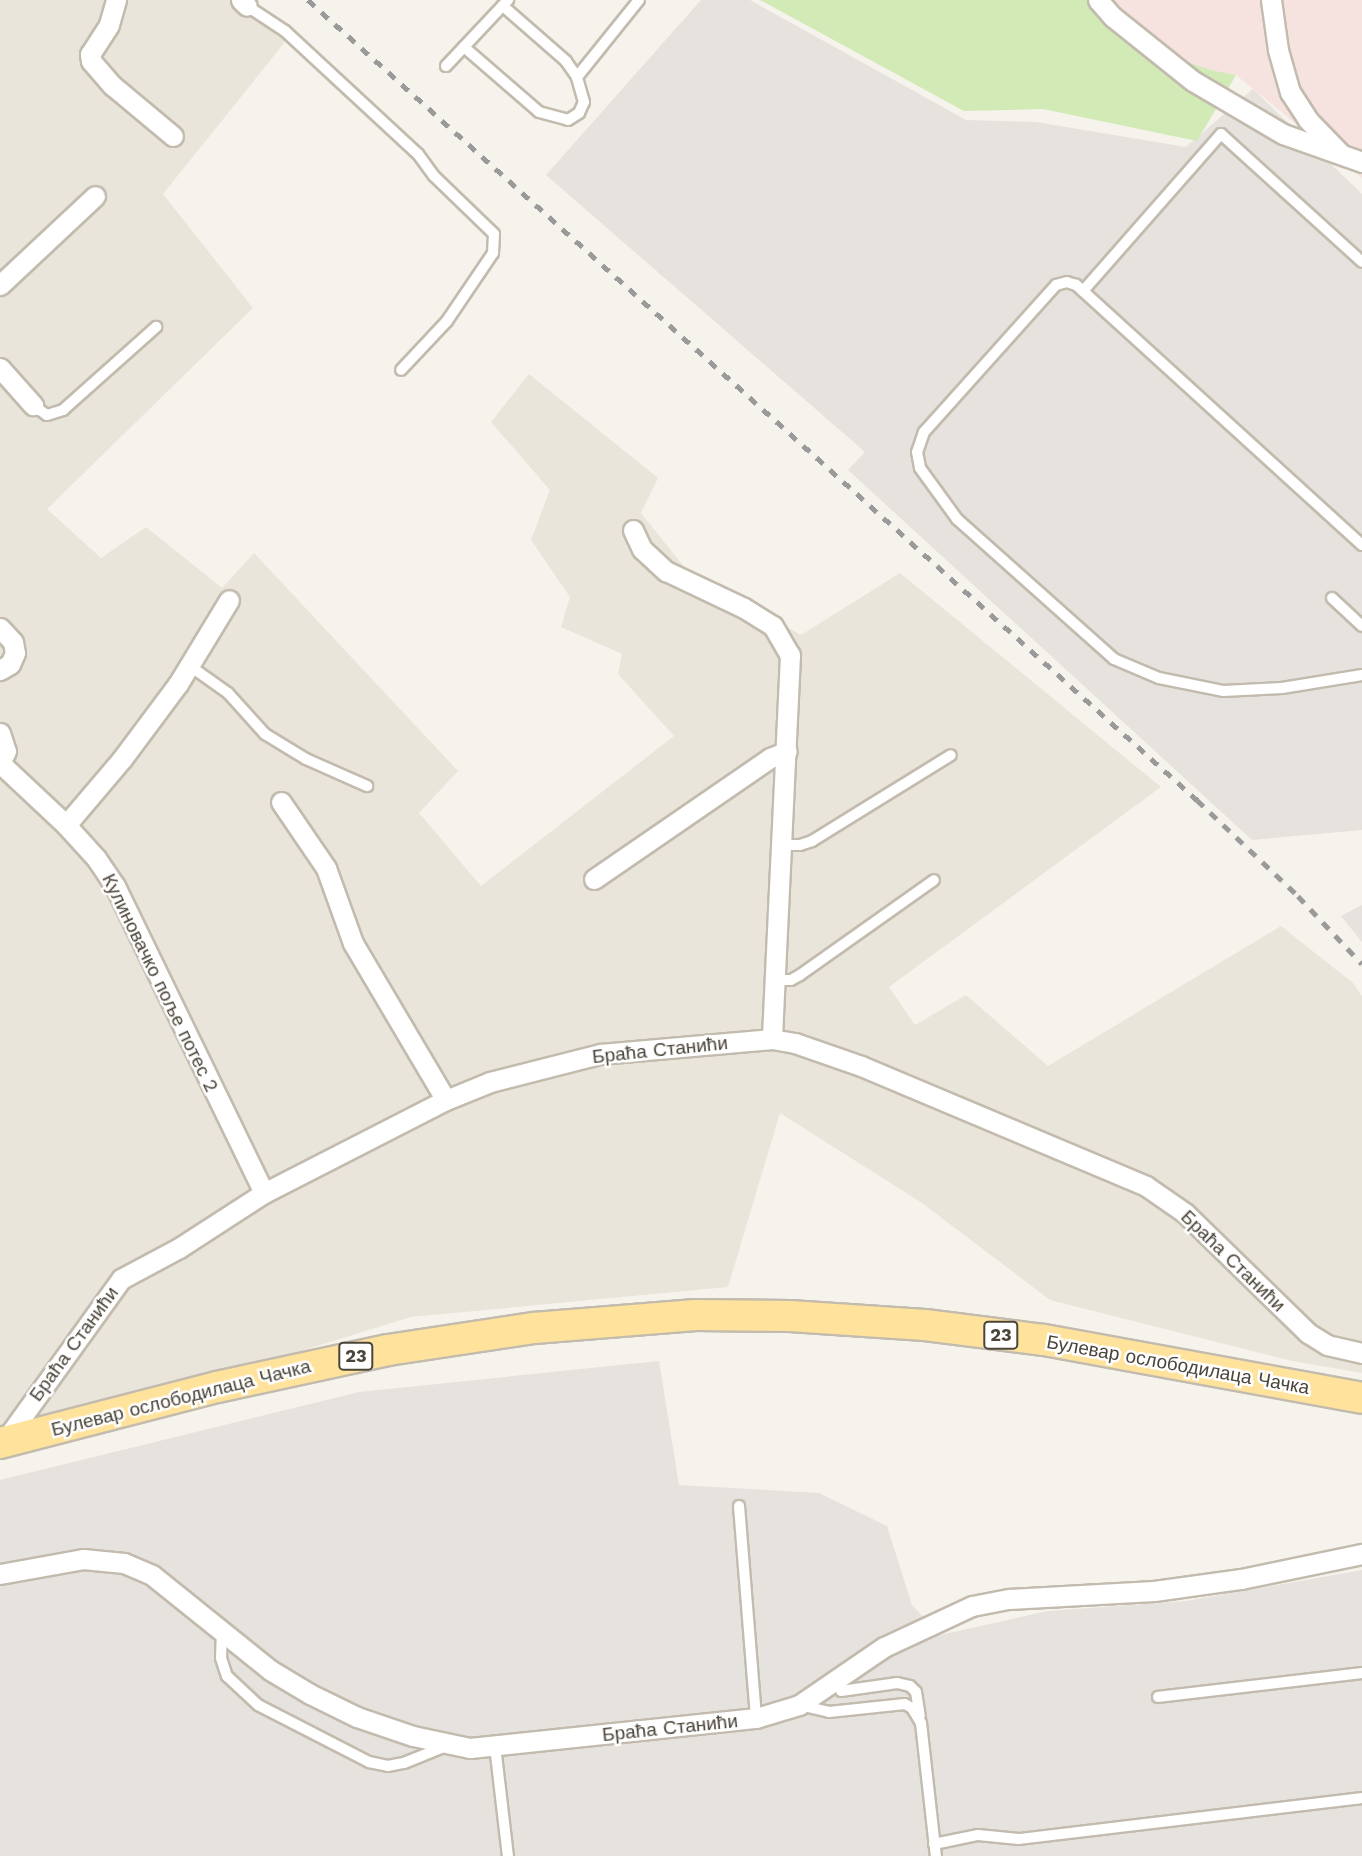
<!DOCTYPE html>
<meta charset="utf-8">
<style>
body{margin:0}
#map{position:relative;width:1362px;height:1856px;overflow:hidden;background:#f6f3ec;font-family:"Work Sans",sans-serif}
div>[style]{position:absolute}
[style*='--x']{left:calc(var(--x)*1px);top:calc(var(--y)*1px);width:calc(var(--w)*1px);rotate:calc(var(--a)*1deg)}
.residential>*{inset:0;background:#eae5da}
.industrial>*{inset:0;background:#e6e2dd}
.medical>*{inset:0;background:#f6e3e0}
.green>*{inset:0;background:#d2eab5}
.roads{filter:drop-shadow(2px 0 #c2bbae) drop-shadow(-2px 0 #c2bbae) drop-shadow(0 2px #c2bbae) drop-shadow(0 -2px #c2bbae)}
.lane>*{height:10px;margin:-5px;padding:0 5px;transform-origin:5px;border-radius:5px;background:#fff}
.street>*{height:19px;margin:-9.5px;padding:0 9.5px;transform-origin:9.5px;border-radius:9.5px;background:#fff}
.primary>*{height:30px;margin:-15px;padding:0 15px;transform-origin:15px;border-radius:15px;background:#ffe39c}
.rail>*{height:5px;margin-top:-2.5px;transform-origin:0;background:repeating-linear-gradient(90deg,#9a9a9a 0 9px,transparent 0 18px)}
span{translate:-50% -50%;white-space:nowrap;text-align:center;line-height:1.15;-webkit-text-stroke:5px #fff;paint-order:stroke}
.shield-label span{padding:2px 5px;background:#fff;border:2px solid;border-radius:5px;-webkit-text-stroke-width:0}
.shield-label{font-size:18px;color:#4b4439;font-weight:700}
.street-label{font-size:19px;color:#4b4439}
</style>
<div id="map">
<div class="residential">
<div style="clip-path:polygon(0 0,240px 0,285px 42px,163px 194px,253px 308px,47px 509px,101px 558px,146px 527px,222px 588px,254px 553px,458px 771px,419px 813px,481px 886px,674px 736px,618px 674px,622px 654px,561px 627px,570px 597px,531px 540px,550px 490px,491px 422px,529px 374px,658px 478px,641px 513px,685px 568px,801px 635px,900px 573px,1161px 787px,889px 987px,915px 1025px,966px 995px,1048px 1066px,1281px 926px,1353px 983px,1362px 996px,1362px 1373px,1292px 1361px,1050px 1300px,922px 1203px,780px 1113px,728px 1287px,411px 1317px,220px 1376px,0 1431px)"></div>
</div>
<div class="industrial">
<div style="clip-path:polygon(701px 0,750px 0,966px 120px,1036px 122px,1186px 147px,1253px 89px,1362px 194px,1362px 830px,1252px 840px,848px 470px,865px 452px,546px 175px)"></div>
<div style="clip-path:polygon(1362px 905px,1362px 942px,1341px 916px)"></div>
<div style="clip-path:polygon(659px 1361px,679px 1485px,819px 1493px,887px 1526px,912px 1605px,940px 1635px,1048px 1611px,1186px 1601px,1362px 1570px,1362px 1856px,0 1856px,0 1480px,359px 1392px)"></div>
</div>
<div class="medical">
<div style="clip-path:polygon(1107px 0,1362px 0,1362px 178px,1236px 75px,1211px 70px,1154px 51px)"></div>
</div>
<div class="green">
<div style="clip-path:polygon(760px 0,1107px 0,1154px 51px,1211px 70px,1236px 75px,1197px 141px,1043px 109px,964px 111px)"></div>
</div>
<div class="roads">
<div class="lane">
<div style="--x:247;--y:6;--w:45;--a:33.3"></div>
<div style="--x:285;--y:31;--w:181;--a:42.8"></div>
<div style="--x:418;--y:154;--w:27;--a:54"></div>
<div style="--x:434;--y:176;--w:83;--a:44"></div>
<div style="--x:494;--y:234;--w:19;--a:93"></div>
<div style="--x:493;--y:253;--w:82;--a:124.1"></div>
<div style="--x:447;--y:321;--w:67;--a:133.2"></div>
<div style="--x:464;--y:47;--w:99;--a:40.9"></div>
<div style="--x:539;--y:112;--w:30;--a:15"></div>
<div style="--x:568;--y:120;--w:13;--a:-32"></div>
<div style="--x:579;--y:113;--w:12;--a:-66"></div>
<div style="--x:584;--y:102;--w:26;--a:-106"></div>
<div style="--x:577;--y:77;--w:19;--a:-125"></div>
<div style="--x:566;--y:61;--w:84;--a:-138.9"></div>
<div style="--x:446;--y:66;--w:91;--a:-46.8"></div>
<div style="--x:577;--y:77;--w:99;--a:-51.2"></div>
<div style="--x:1083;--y:291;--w:209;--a:-48.7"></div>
<div style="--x:1221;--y:134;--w:190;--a:42.2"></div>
<div style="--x:33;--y:405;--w:17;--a:36"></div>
<div style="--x:47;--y:415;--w:17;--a:-17"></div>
<div style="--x:63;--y:410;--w:125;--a:-41.7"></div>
<div style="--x:1362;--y:545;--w:387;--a:-137.7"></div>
<div style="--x:1076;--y:285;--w:9;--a:-162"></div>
<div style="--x:1067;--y:282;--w:11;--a:165"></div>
<div style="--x:1056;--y:285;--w:198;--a:131.9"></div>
<div style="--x:924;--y:432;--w:21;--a:109"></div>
<div style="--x:917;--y:452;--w:16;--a:79"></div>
<div style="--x:920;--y:468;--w:63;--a:54"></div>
<div style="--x:957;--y:519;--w:210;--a:41.7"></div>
<div style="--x:1114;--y:659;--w:49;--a:22.9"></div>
<div style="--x:1159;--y:678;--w:65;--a:11.5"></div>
<div style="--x:1223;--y:691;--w:59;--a:-2.9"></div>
<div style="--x:1282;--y:688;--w:81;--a:-9.2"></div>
<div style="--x:1332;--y:598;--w:41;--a:43"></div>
<div style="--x:190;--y:666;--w:47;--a:35.4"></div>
<div style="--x:228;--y:693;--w:55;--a:47.9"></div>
<div style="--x:265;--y:734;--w:48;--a:31.4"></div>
<div style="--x:306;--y:759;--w:67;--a:23.9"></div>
<div style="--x:782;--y:845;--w:18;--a:0"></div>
<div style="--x:800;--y:845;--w:13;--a:-18"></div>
<div style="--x:812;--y:841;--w:163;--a:-31.7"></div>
<div style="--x:775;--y:980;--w:16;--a:0"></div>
<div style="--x:791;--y:980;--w:10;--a:-29"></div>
<div style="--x:800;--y:975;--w:164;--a:-35.3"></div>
<div style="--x:739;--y:1506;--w:213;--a:85.4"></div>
<div style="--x:222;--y:1630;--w:28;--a:92"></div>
<div style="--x:221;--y:1658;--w:19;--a:72"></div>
<div style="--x:227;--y:1676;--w:42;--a:43.1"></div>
<div style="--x:258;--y:1705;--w:125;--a:27.2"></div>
<div style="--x:369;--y:1762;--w:19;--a:12"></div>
<div style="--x:388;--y:1766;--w:16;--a:-11"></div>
<div style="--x:404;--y:1763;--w:45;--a:-22"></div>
<div style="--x:841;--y:1691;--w:57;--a:-8.1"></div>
<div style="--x:897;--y:1683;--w:13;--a:13"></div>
<div style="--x:910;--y:1686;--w:8;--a:45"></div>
<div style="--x:916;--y:1692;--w:24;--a:81"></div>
<div style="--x:1158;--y:1697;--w:205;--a:-6.7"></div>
<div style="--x:799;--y:1705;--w:31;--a:13"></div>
<div style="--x:829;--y:1712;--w:76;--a:-6"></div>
<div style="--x:905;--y:1704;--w:8;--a:30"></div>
<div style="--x:912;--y:1708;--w:17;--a:59"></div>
<div style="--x:921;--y:1723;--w:134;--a:83.6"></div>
<div style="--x:495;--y:1746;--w:111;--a:83.3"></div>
<div style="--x:934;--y:1844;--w:45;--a:-11.6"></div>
<div style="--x:978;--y:1835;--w:41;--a:5.6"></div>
<div style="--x:1019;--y:1839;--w:345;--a:-6.8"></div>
</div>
<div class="street">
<div style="--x:116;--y:0;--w:26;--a:106"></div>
<div style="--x:109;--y:25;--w:35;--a:123"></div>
<div style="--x:90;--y:54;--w:7;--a:82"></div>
<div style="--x:91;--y:61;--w:33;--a:49"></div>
<div style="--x:113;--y:86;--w:78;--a:39.8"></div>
<div style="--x:241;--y:0;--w:8;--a:45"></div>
<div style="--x:1098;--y:0;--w:23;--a:49"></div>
<div style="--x:1113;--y:17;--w:102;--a:38.7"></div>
<div style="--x:1193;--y:81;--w:104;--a:30.5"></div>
<div style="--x:1283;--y:134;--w:84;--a:19.5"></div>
<div style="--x:1271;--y:0;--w:50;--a:82"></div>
<div style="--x:1278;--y:50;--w:44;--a:74.1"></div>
<div style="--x:1290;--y:92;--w:33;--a:57"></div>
<div style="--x:1308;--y:120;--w:45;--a:45.9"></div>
<div style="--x:0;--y:285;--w:130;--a:-43.1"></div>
<div style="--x:0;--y:368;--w:50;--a:48.3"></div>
<div style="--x:633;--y:530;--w:21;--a:65"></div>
<div style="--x:642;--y:549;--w:33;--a:43"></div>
<div style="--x:666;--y:571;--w:86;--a:25.4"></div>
<div style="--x:744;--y:608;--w:34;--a:32"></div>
<div style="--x:773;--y:626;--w:34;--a:60"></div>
<div style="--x:790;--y:655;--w:384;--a:92.7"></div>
<div style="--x:0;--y:628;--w:19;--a:47"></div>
<div style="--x:13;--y:642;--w:11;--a:80"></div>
<div style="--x:15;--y:653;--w:12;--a:114"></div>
<div style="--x:10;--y:664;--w:12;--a:149"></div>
<div style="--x:0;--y:733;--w:19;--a:72"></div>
<div style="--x:6;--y:751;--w:13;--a:117"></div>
<div style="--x:0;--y:763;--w:91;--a:43.2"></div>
<div style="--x:66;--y:825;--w:45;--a:47.7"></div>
<div style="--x:96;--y:858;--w:34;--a:56"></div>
<div style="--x:115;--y:886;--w:341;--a:64.1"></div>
<div style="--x:281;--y:802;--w:80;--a:55.7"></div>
<div style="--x:326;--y:868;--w:80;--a:70.2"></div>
<div style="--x:353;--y:943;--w:182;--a:59.4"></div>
<div style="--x:66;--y:825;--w:87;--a:-49.7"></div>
<div style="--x:122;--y:759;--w:94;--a:-53.3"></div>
<div style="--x:178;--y:684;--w:98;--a:-58.7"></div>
<div style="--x:594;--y:879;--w:214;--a:-34.5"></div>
<div style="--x:770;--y:758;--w:18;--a:-22"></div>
<div style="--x:4;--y:1442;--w:201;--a:-54.3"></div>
<div style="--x:121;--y:1279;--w:66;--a:-28.1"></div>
<div style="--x:179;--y:1248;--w:101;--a:-32.9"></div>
<div style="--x:264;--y:1193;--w:204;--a:-27.1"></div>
<div style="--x:446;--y:1100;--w:48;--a:-22.2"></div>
<div style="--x:490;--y:1082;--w:114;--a:-14.3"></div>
<div style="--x:600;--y:1054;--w:173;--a:-5"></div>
<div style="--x:772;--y:1039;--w:23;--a:10"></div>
<div style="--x:795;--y:1043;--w:70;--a:19.2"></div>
<div style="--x:861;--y:1066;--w:309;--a:22.8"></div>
<div style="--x:1146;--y:1186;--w:47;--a:34.7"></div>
<div style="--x:1185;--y:1213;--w:172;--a:44.3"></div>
<div style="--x:1308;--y:1333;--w:22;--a:32"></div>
<div style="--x:1327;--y:1345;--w:36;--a:13"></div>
<div style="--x:0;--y:1574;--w:84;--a:-10.2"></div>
<div style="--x:83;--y:1559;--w:41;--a:5.6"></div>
<div style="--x:124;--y:1563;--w:30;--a:23"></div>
<div style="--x:152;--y:1575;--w:151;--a:38.8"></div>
<div style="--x:270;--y:1670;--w:47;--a:31"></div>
<div style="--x:310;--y:1694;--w:52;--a:26.1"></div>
<div style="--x:357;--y:1717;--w:59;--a:18.7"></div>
<div style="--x:413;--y:1736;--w:58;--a:11.9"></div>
<div style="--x:470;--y:1748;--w:288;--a:-6"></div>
<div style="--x:756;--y:1718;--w:45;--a:-16.8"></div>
<div style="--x:799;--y:1705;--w:103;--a:-34.3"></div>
<div style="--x:884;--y:1647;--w:97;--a:-25"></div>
<div style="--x:972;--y:1606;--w:38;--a:-11"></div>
<div style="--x:1009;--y:1599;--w:145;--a:-3.2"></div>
<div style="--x:1154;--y:1591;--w:88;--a:-7.9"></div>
<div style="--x:1241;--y:1579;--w:124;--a:-11.7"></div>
</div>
<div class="primary">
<div style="--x:0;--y:1443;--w:224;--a:-14.5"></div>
<div style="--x:217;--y:1387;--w:175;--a:-12.2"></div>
<div style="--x:388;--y:1350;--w:148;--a:-8.6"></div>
<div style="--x:534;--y:1328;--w:162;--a:-4.6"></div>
<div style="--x:695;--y:1315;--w:95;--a:0.6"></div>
<div style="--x:790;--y:1316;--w:135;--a:3.8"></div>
<div style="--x:925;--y:1325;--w:120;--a:7.2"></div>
<div style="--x:1044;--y:1340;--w:323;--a:10.3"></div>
</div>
</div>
<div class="rail">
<div style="--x:308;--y:0;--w:1196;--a:41.98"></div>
<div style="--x:1197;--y:800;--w:139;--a:43.5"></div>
<div style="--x:1298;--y:896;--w:93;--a:46.7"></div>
</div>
<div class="shield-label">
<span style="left:1001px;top:1335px">23</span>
<span style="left:356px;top:1356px">23</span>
</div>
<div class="street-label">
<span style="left:160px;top:983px;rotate:64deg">Кулиновачко поље потес 2</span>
<span style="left:660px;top:1050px;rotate:-6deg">Браћа Станићи</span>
<span style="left:1233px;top:1261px;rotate:44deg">Браћа Станићи</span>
<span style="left:74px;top:1344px;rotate:-54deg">Браћа Станићи</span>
<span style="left:1178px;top:1365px;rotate:10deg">Булевар ослободилаца Чачка</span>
<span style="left:181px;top:1398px;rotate:-14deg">Булевар ослободилаца Чачка</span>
<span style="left:670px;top:1728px;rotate:-6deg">Браћа Станићи</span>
</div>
</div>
